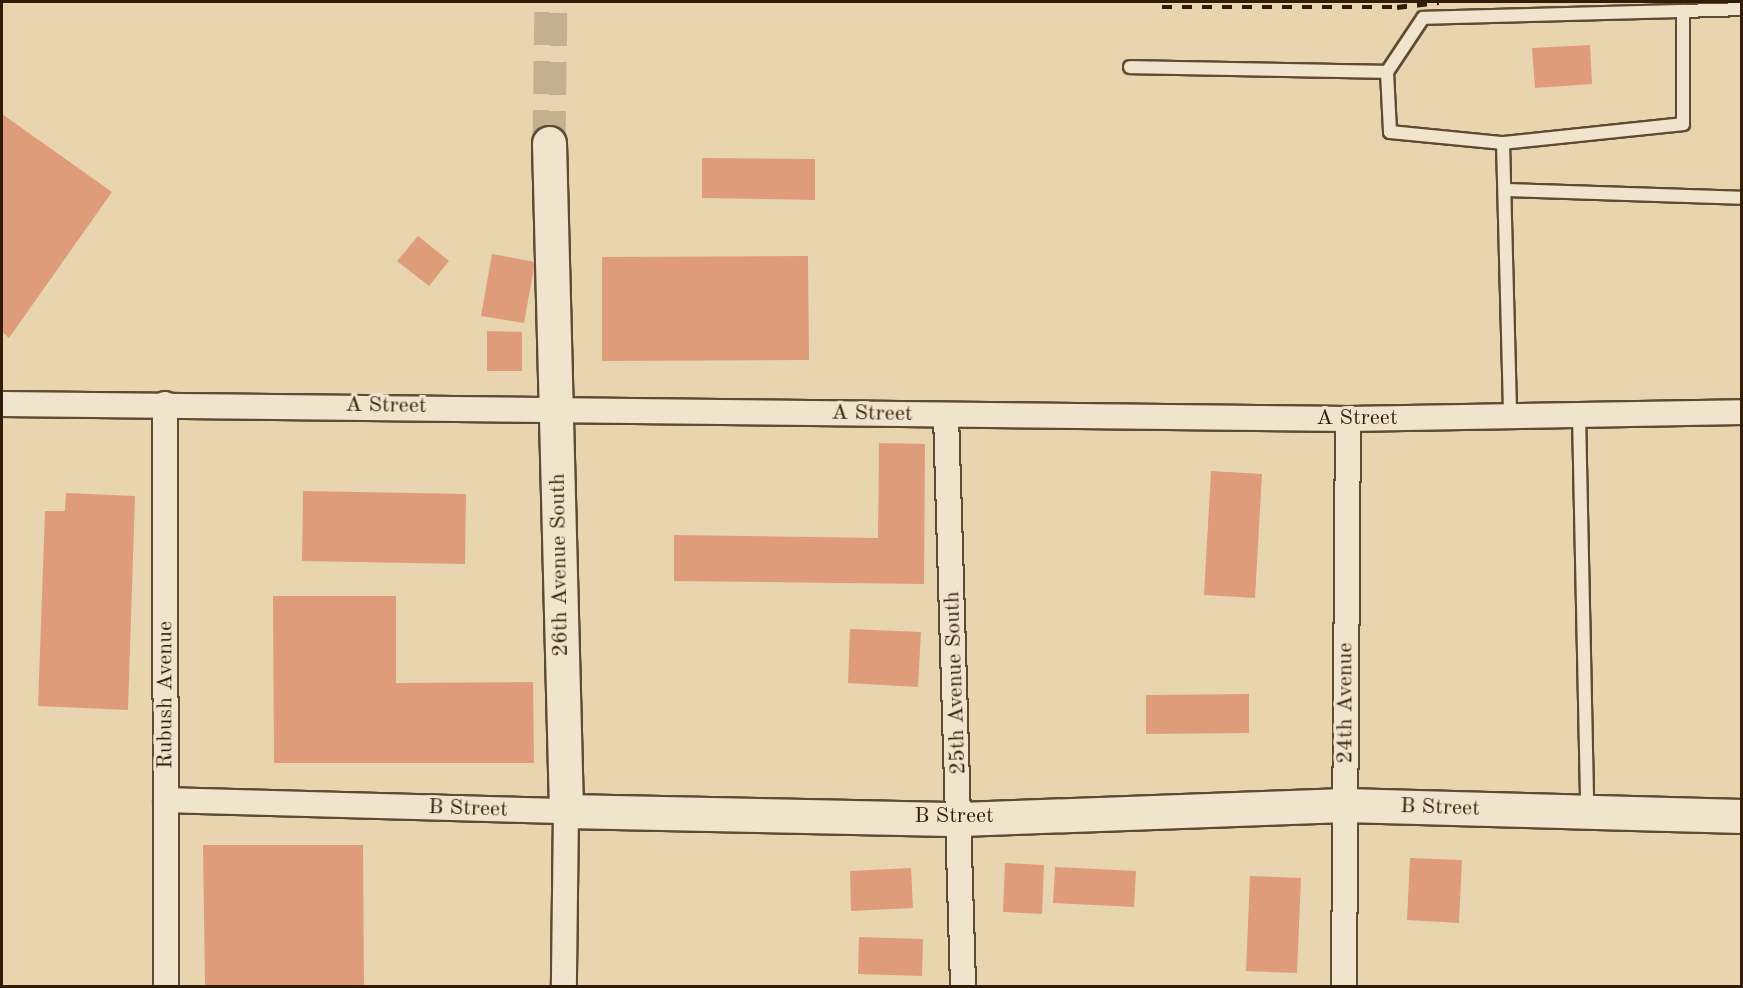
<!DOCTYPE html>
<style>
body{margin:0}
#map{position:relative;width:1743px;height:988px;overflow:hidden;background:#e8d5b0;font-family:"Old Standard TT",serif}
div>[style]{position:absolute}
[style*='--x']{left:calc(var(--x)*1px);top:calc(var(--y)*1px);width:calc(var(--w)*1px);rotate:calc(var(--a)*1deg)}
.building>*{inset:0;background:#de9c7b}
.secondary-tunnel>*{height:33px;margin-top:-16.5px;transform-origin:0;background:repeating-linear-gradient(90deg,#c3b08f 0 33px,transparent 0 49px)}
.roads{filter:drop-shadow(2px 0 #5f4a33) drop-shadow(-2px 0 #5f4a33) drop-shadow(0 2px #5f4a33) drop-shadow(0 -2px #5f4a33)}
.lane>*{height:12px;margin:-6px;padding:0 6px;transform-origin:6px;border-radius:6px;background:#f0e4cc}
.street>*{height:24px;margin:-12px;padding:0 12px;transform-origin:12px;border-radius:12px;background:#f0e4cc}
.secondary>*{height:33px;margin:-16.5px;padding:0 16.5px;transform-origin:16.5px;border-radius:16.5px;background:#f0e4cc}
.rail>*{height:4.5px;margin-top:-2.25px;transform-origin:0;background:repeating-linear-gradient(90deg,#311b09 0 10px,transparent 0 20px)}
span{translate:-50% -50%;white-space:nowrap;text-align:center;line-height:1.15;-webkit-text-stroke:6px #f0e4cc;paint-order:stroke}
.street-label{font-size:22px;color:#311b09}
.frame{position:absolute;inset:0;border:3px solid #311b09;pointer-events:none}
</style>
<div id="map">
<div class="building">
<div style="clip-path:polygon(1590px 45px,1592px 84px,1535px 88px,1532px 48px)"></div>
<div style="clip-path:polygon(2px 114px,112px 192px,9px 338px,2px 332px)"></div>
<div style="clip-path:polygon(702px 158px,815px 159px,815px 200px,702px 198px)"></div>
<div style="clip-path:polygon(418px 236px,449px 261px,429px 286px,397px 261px)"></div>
<div style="clip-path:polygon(492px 254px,535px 262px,524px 323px,481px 316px)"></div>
<div style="clip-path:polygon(808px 256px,809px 360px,602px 361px,602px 257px)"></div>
<div style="clip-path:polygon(487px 331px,522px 332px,522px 371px,487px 371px)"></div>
<div style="clip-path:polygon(879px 443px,925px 444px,924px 584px,674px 581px,674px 535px,878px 538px)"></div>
<div style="clip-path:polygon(1211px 471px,1262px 474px,1255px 598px,1204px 595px)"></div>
<div style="clip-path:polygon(303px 491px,466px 494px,465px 564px,302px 561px)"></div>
<div style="clip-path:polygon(66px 493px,135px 496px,128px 710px,38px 706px,45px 511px,65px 511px)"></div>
<div style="clip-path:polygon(273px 596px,396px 596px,396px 683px,533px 682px,534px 763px,274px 763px)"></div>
<div style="clip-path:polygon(850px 629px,921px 632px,918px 687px,848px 683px)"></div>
<div style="clip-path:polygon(1249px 694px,1249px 733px,1146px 734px,1146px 695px)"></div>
<div style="clip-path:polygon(203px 845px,363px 845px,364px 986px,205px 986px)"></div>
<div style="clip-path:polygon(1410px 858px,1462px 860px,1459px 923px,1407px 920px)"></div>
<div style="clip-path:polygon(1005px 863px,1044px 865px,1042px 914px,1003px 912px)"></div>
<div style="clip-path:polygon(1055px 867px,1136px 871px,1134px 907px,1053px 903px)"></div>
<div style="clip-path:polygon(911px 868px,913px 908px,851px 911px,850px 871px)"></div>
<div style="clip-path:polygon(1250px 876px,1301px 878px,1297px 973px,1246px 971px)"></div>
<div style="clip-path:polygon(859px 937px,923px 939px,922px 976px,858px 974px)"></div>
</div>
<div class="secondary-tunnel">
<div style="--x:549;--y:143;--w:141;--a:-89.2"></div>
</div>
<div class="roads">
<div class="lane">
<div style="--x:1683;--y:11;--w:59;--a:-1.9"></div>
<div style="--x:1130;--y:67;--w:257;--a:1.1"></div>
<div style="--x:1503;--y:143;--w:181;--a:-6"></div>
<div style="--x:1683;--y:124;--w:113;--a:-90"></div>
<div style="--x:1683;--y:11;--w:260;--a:178.5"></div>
<div style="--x:1423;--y:18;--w:65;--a:123.7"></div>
<div style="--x:1387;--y:72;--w:60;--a:87.1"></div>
<div style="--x:1390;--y:132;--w:114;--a:5.6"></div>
<div style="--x:1503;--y:143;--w:273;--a:88.5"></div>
<div style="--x:1505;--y:190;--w:237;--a:1.9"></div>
<div style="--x:1579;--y:415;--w:395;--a:88.8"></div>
</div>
<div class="street">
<div style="--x:2;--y:404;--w:1346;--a:0.64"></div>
<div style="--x:1348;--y:419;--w:394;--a:-1"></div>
<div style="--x:165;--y:404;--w:582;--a:89.9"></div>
<div style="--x:946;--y:415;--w:571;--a:88.29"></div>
<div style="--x:166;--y:800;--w:400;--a:1.6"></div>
<div style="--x:566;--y:811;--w:175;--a:90.7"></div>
<div style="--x:1344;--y:986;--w:567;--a:-89.6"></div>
</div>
<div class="secondary">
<div style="--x:549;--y:143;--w:668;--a:88.54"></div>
<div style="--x:566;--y:811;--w:395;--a:1.2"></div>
<div style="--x:961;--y:819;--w:384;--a:-2.1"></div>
<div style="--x:1345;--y:805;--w:397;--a:1.6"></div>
</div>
</div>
<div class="rail">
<div style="--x:1162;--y:7;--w:235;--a:0"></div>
<div style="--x:1397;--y:7;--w:42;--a:-6.8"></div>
</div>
<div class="street-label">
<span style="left:386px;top:406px;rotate:1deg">A Street</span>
<span style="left:872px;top:414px;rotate:1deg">A Street</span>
<span style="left:1357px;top:419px">A Street</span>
<span style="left:560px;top:565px;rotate:-91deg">26th Avenue South</span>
<span style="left:956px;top:683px;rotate:-92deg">25th Avenue South</span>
<span style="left:166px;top:695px;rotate:-90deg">Rubush Avenue</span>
<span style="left:1346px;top:703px;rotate:-90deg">24th Avenue</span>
<span style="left:1440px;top:808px;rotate:2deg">B Street</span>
<span style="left:468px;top:809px;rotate:2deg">B Street</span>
<span style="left:954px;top:817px">B Street</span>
</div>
<div class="frame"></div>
</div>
